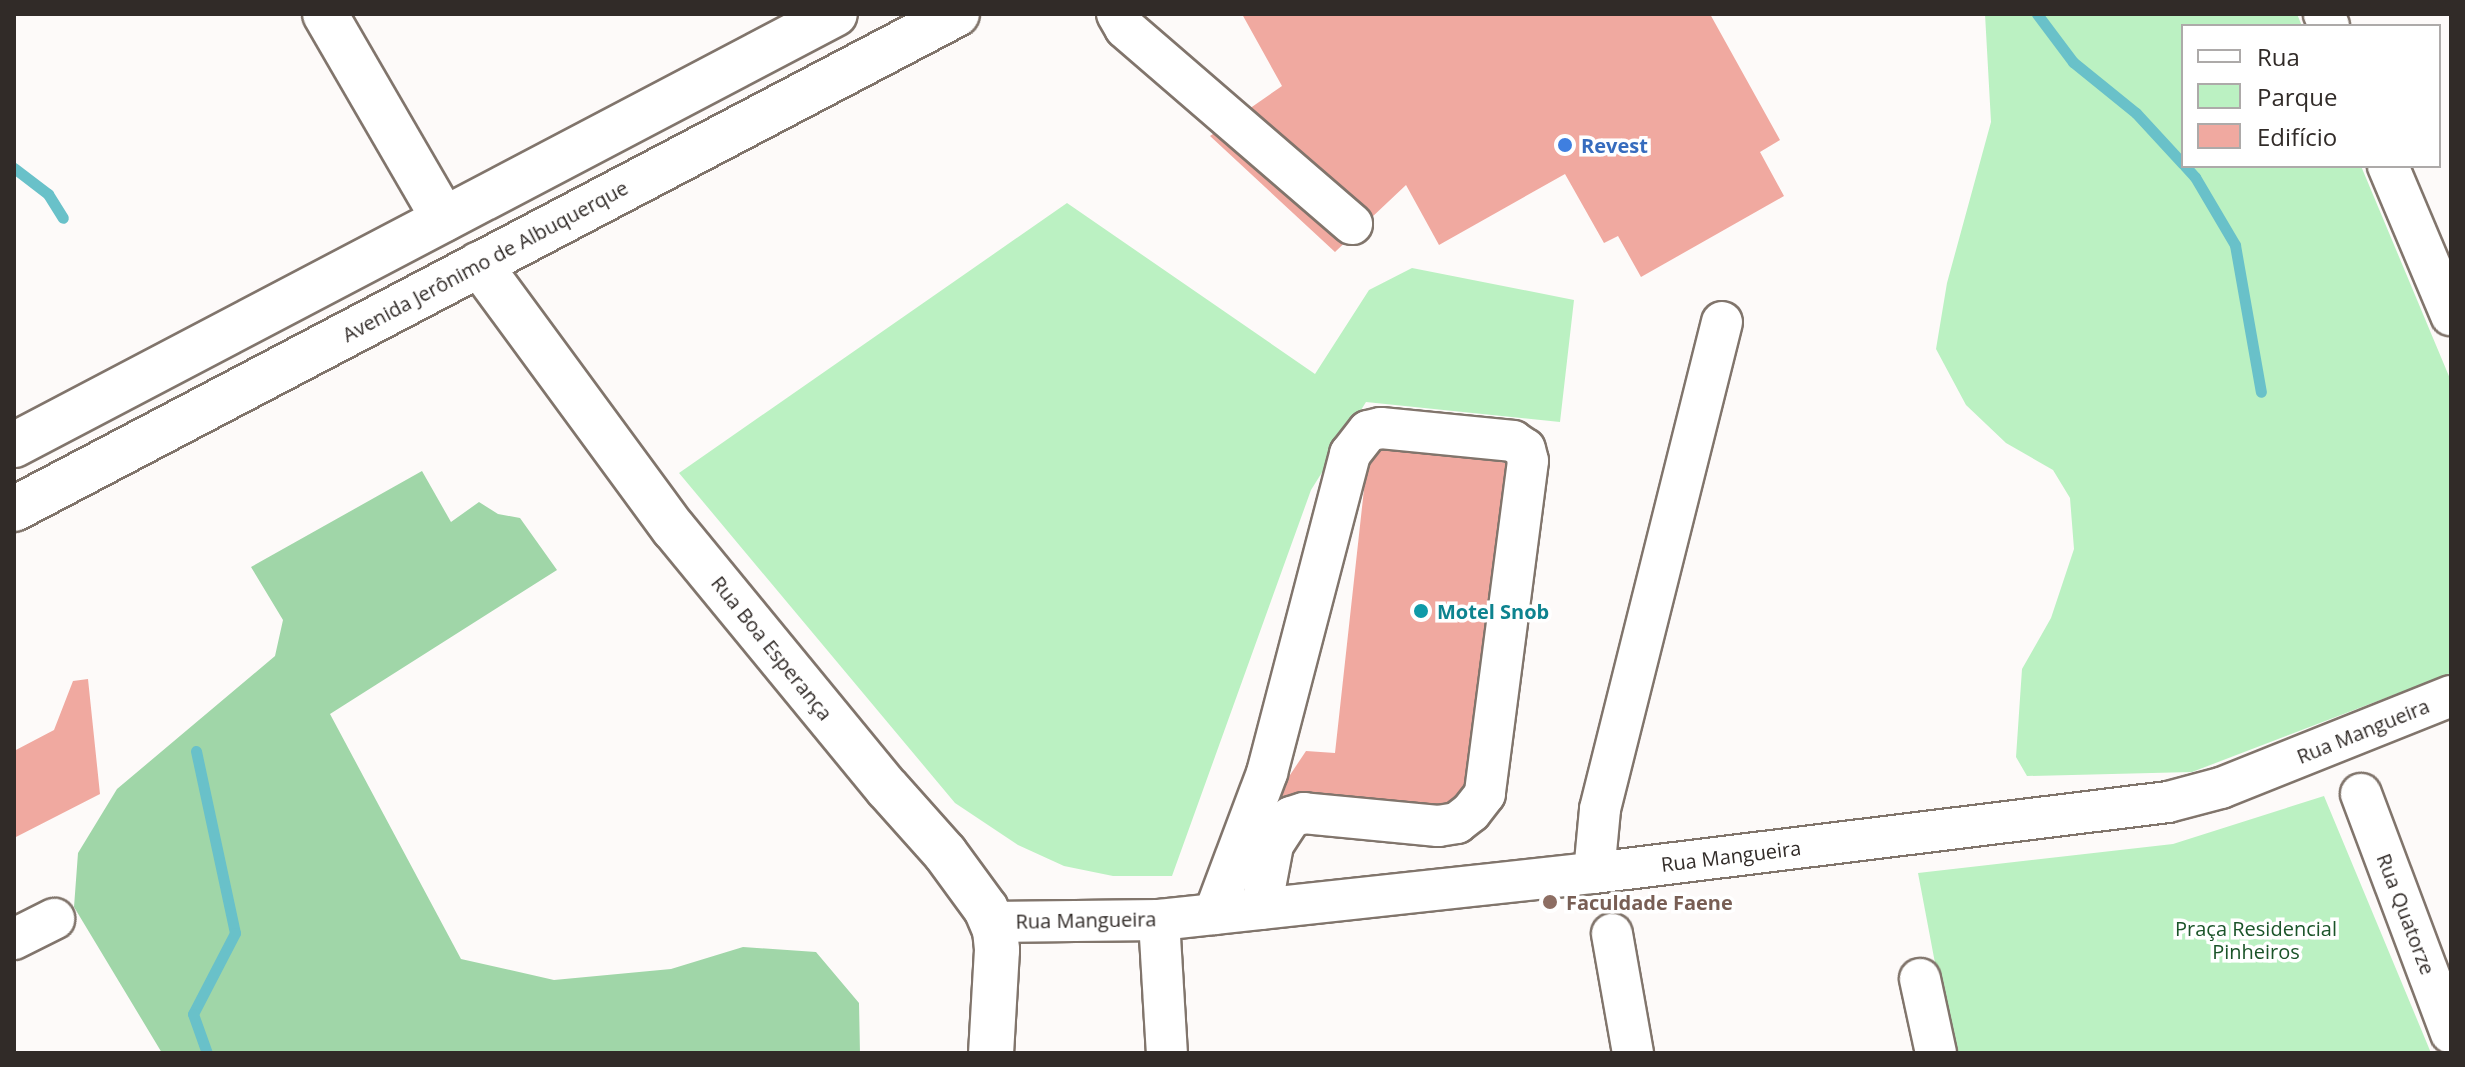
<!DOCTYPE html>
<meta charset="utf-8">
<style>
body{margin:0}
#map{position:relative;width:2465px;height:1067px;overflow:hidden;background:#fdfaf9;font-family:"Open Sans",sans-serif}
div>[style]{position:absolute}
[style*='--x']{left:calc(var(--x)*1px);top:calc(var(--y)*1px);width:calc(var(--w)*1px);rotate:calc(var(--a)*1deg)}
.green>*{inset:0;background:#bbf1c2}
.forest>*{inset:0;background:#a0d6a8}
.stream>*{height:11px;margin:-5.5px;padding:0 5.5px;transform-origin:5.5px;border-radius:5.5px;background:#69c1c9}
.building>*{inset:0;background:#f0a9a0}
.roads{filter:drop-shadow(2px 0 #81756c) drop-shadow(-2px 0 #81756c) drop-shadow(0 2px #81756c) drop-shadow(0 -2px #81756c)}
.minor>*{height:40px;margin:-20px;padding:0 20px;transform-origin:20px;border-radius:20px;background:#fff}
.major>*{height:44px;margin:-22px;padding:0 22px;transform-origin:22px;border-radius:22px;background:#fff}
.dots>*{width:22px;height:22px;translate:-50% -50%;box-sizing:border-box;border:4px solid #fff;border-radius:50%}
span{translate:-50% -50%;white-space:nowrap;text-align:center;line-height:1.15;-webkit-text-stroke:7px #fff;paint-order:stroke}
.shop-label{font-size:20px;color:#366cbe;font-weight:700}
.left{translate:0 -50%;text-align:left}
.street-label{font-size:20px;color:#312b28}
.culture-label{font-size:20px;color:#0d838f;font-weight:700}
.education-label{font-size:20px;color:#785e54;font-weight:700}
.park-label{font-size:20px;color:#1b5429}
.frame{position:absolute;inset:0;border:16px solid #312b28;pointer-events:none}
.legend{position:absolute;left:2181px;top:24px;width:260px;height:144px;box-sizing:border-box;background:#fff;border:2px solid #adaaa9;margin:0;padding:10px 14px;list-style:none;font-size:24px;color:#312b28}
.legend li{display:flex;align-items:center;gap:16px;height:40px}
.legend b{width:40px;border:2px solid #adaaa9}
</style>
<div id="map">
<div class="green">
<div style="clip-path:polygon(1985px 14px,2297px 14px,2302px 26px,2183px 26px,2183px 166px,2361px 166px,2451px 381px,2451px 673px,2192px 772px,2027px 776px,2016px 757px,2022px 669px,2051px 618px,2074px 549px,2070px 498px,2053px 470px,2006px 443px,1966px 405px,1936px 349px,1947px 283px,1991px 122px)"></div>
<div style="clip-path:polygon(1067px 203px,1315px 374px,1369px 290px,1412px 268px,1574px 300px,1560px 422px,1366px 402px,1311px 490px,1172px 876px,1113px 876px,1064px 866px,1018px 845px,955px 803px,679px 473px)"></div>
<div style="clip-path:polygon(2324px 796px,2431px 1053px,1952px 1053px,1918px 873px,2173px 844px)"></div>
</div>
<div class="forest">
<div style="clip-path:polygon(422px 471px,451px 522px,479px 502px,498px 514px,520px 518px,557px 570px,330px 714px,461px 959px,554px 980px,671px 969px,743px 947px,816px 952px,859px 1003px,860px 1053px,162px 1053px,74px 907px,78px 853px,117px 789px,275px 656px,283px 620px,251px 567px)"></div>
</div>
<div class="stream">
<div style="--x:2037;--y:14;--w:60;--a:53.1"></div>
<div style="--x:2073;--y:62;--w:81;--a:39"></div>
<div style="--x:2136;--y:113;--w:69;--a:47.3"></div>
<div style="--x:2185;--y:166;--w:15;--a:48"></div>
<div style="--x:2195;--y:177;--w:79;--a:59.5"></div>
<div style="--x:2235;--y:245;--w:149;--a:80"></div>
<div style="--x:14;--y:168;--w:43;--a:37.4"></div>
<div style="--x:48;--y:194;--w:28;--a:58"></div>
<div style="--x:196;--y:751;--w:186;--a:77.9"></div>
<div style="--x:235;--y:933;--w:91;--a:117.4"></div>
<div style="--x:193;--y:1014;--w:41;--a:70.3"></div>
</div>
<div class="building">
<div style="clip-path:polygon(1242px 14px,1710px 14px,1780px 140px,1760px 152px,1784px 196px,1641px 277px,1618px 236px,1604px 243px,1565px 174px,1439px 245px,1406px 185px,1335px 252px,1210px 136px,1282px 86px)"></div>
<div style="clip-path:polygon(1387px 448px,1508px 463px,1473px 781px,1445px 813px,1303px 799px,1251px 850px,1278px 793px,1306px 751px,1335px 753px,1366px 471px,1376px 453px)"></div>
<div style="clip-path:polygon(88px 679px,100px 794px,14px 838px,14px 751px,54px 730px,73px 681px)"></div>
</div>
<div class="roads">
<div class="minor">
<div style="--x:1117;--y:14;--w:16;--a:60"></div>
<div style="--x:1125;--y:28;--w:300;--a:40.8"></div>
<div style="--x:2324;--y:14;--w:13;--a:67"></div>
<div style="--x:2388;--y:166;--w:162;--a:67.1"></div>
<div style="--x:2361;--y:794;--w:255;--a:69.4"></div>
<div style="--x:1594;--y:873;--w:64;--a:-84.6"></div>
<div style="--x:1600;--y:809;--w:502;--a:-75.94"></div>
<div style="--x:1214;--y:914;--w:151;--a:-69.4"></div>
<div style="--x:1267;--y:773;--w:330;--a:-75.4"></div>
<div style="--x:1350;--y:454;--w:29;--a:-52"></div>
<div style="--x:1368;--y:431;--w:13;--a:-13"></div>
<div style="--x:1381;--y:428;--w:133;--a:5.6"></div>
<div style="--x:1513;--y:441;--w:14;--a:34"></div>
<div style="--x:1525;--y:449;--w:12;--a:76"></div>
<div style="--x:1528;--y:461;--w:336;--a:97.4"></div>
<div style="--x:1485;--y:794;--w:23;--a:128"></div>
<div style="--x:1471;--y:812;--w:18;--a:142"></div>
<div style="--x:1457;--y:823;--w:19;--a:171"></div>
<div style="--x:1438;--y:826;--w:135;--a:-174.5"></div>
<div style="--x:1304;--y:813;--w:14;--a:163"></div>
<div style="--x:1291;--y:817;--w:33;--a:123"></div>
<div style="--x:1273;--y:845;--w:65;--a:100.6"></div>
<div style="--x:1159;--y:920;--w:133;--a:86.6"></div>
<div style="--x:991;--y:922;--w:168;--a:-0.7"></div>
<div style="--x:1159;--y:920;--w:55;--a:-6.2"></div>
<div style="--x:1214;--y:914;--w:382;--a:-6.2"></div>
<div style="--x:1594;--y:873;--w:578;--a:-7.05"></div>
<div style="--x:2168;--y:802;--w:55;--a:-14.8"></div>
<div style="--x:2221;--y:788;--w:248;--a:-21.8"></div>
<div style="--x:1612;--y:934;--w:121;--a:80"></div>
<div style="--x:14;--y:939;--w:45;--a:-26.6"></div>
<div style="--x:1920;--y:979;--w:76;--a:77.8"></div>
</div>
<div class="major">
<div style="--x:325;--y:14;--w:237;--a:59.9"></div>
<div style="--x:479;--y:264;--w:329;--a:53.7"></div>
<div style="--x:674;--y:529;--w:335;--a:50.6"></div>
<div style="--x:887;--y:788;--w:87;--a:48.3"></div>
<div style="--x:945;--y:853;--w:69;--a:53.8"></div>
<div style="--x:986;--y:909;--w:23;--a:67"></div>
<div style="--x:995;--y:930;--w:20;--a:84"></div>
<div style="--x:997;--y:950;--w:103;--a:93.3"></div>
<div style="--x:14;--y:445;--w:927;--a:-27.7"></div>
<div style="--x:14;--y:509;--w:1065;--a:-27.7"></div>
</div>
</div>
<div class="dots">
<div style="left:1565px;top:145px;background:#3f7fe0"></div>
<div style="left:1421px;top:611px;background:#0f9aa8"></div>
<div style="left:1550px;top:902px;background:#8d6e63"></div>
</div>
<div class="shop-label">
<span class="left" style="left:1581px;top:145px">Revest</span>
</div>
<div class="street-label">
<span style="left:485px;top:261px;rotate:-28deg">Avenida Jerônimo de Albuquerque</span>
<span style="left:772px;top:648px;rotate:51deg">Rua Boa Esperança</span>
<span style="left:2363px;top:731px;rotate:-22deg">Rua Mangueira</span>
<span style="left:1731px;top:856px;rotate:-7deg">Rua Mangueira</span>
<span style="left:2406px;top:914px;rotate:69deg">Rua Quatorze</span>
<span style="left:1086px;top:920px;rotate:-1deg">Rua Mangueira</span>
</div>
<div class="culture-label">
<span class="left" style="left:1437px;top:611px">Motel Snob</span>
</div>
<div class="education-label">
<span class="left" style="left:1566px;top:902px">Faculdade Faene</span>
</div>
<div class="park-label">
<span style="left:2256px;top:940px">Praça Residencial<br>Pinheiros</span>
</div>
<div class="frame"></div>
<ul class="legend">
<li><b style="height:10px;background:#fff"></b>Rua</li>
<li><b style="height:22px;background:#bbf1c2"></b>Parque</li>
<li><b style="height:22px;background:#f0a9a0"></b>Edifício</li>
</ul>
</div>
